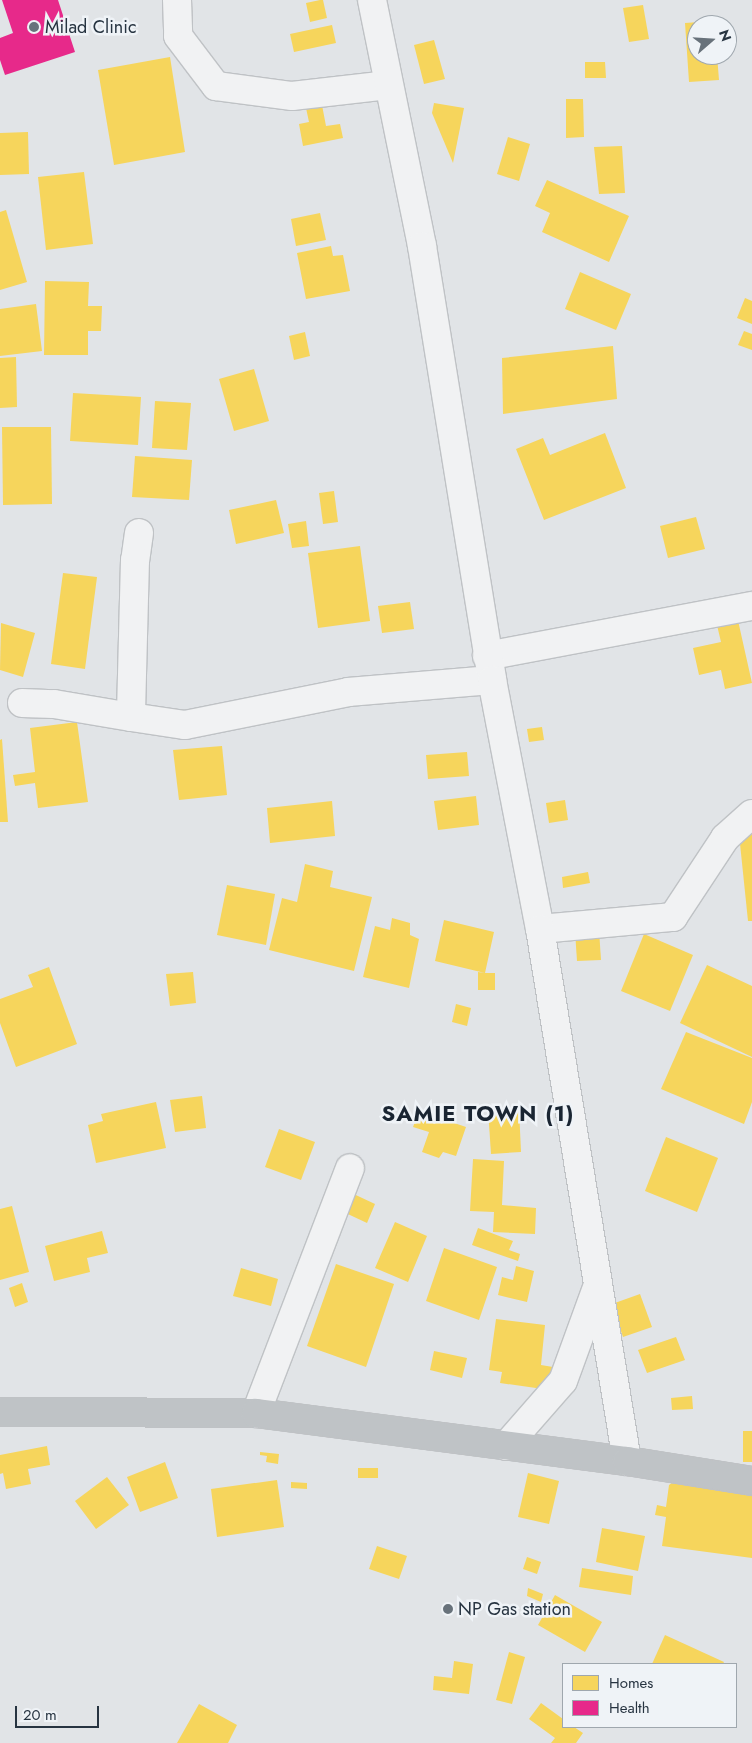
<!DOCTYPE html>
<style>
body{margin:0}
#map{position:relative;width:752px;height:1743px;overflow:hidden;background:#e1e4e7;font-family:Jost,sans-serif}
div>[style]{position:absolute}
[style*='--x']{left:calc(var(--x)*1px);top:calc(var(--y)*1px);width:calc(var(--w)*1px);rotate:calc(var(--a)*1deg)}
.homes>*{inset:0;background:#f6d55c}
.health>*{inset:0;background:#e7298a}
.roads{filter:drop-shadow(1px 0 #bfc2c5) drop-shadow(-1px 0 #bfc2c5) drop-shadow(0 1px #bfc2c5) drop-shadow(0 -1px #bfc2c5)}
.minor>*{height:28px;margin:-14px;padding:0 14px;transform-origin:14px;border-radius:14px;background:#f1f2f3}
.tertiary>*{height:28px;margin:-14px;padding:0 14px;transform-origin:14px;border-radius:14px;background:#f1f2f3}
.secondary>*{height:28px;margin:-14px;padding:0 14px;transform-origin:14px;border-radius:14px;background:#bfc3c6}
.dots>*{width:14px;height:14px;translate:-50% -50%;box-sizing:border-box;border:2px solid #eff3f7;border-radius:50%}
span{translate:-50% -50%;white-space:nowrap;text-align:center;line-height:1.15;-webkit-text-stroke:5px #eff3f7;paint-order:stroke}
.poi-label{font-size:18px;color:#273441}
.left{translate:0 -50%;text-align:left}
.district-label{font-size:22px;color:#1a2532;font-weight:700;letter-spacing:1px}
.legend{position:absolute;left:562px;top:1663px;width:175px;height:65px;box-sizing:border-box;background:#eff3f7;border:1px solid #9fa7ae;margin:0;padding:6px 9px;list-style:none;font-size:15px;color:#273441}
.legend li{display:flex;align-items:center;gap:10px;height:25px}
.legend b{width:25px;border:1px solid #9fa7ae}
.north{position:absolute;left:687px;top:15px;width:50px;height:50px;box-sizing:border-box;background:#eff3f7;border:1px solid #9fa7ae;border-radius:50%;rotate:71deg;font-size:14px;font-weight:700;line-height:20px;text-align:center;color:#273441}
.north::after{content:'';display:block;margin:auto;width:18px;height:22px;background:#68727b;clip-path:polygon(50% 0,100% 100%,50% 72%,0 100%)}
.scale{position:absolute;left:15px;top:1706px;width:84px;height:22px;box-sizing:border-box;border:2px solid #273441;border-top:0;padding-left:6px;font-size:15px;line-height:18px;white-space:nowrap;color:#273441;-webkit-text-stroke:4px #eff3f7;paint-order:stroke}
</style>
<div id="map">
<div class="homes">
<div style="clip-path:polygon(320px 0,323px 0,327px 18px,310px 22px,306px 3px)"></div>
<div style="clip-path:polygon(643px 5px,649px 39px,629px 42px,623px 8px)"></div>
<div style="clip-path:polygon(714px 21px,714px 25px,697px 25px,697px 55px,717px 55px,719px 80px,689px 82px,685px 23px)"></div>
<div style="clip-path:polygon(332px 25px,336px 43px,294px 52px,290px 34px)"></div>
<div style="clip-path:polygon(434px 40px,445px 79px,424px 84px,414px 45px)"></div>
<div style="clip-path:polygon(170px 57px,185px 152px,114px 165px,98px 70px)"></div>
<div style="clip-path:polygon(585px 62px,605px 62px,606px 78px,585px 78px)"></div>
<div style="clip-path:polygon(566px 99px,583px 99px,584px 137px,566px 138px)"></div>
<div style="clip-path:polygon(434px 103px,464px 108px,453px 163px,432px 113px)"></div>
<div style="clip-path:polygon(322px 105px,326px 126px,340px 124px,343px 138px,303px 146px,299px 124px,309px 122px,306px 108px)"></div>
<div style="clip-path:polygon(28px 132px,29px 174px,0 175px,0 133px)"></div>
<div style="clip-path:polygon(508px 137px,530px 144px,519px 181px,497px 174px)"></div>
<div style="clip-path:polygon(622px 146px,625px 193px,599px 194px,594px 147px)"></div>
<div style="clip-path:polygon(84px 172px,93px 244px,46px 250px,38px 177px)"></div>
<div style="clip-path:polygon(547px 180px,629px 216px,609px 262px,542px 232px,550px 213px,535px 206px)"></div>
<div style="clip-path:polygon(6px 210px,27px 282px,0 290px,0 212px)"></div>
<div style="clip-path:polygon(320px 213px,326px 240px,296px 246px,291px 219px)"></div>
<div style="clip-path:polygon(331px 246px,333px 256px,343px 255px,350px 291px,306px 299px,297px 253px)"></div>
<div style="clip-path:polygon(580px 272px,631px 294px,616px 330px,565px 309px)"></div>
<div style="clip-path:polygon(45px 281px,89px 282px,88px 306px,102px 306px,101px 331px,88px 331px,88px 355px,44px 355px)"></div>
<div style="clip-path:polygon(745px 298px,752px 301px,752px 324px,737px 318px)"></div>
<div style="clip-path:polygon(36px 304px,42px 351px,0 356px,0 309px)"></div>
<div style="clip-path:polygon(744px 331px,752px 334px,752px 350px,738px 345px)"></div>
<div style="clip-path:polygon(305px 332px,310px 356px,294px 360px,289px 336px)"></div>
<div style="clip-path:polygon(613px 346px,617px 399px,503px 414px,502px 358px)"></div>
<div style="clip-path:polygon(16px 357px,17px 407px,0 408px,0 358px)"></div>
<div style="clip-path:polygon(254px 369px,269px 421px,234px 431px,219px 379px)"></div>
<div style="clip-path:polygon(73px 393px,141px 397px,138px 445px,70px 441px)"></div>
<div style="clip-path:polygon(155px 401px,191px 403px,187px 450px,152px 448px)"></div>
<div style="clip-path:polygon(2px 427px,51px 427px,52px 504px,3px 505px)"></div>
<div style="clip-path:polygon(605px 433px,626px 488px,544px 520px,516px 449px,543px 438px,550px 455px)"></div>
<div style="clip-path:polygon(135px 456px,192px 460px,189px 500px,132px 497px)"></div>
<div style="clip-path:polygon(334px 491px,338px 522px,323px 524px,319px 493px)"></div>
<div style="clip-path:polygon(276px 500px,284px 533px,236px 544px,229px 510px)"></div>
<div style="clip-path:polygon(696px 517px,705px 549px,668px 558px,660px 526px)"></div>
<div style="clip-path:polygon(306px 521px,309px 546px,292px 548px,288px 524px)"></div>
<div style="clip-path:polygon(360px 546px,370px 621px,318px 628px,308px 553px)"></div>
<div style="clip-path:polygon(63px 573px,97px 577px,85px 669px,51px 664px)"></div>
<div style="clip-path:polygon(410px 602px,414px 629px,382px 633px,378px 606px)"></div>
<div style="clip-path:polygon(737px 616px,752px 683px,725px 689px,721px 670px,699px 675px,693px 648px,721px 642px,716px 621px)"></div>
<div style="clip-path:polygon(1px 623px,35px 633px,23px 677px,0 670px)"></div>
<div style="clip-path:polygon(77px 722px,88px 802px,38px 808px,35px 783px,15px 786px,13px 775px,35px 772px,30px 728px)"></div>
<div style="clip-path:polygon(542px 727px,544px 740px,529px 742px,527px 729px)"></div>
<div style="clip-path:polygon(2px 739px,8px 822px,0 822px,0 740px)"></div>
<div style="clip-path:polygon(222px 746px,227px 795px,179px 800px,173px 750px)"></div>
<div style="clip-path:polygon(467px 752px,469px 776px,428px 779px,426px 755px)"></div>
<div style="clip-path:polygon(476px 796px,479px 825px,438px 830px,434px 801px)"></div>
<div style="clip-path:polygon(565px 800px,568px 820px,549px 823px,546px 803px)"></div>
<div style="clip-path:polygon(332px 801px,335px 836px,270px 843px,267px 808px)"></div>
<div style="clip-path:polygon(752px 833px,752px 921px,748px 921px,739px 834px)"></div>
<div style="clip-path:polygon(305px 864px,333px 871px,330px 887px,372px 897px,354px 971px,269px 950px,282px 898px,297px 902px)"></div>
<div style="clip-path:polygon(588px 872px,590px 883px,563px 888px,562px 877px)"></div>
<div style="clip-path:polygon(227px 885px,275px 894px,266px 945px,217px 935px)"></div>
<div style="clip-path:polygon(392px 918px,410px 923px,410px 935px,419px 939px,409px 988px,363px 977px,375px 926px,390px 930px)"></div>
<div style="clip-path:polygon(444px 920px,494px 932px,485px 973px,495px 973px,495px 990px,478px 990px,478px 972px,485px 973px,435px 961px)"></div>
<div style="clip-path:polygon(599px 930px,601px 960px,577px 961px,575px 931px)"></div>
<div style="clip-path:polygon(644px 934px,693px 955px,670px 1011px,621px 991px)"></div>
<div style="clip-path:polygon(707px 965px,752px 986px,752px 1057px,680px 1023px)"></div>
<div style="clip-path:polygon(49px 967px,77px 1044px,16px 1067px,0 1023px,0 999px,33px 987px,28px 975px)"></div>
<div style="clip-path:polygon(193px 972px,196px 1003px,170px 1006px,166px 974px)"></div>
<div style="clip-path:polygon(456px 1004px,471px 1008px,467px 1026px,452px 1022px)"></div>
<div style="clip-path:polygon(686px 1032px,752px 1058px,752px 1102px,744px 1124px,661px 1089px)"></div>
<div style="clip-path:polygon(202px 1096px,206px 1128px,175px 1132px,170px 1100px)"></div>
<div style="clip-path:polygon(156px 1102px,166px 1148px,96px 1163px,88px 1125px,103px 1121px,101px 1114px)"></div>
<div style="clip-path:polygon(519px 1108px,521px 1152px,491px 1154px,488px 1109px)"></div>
<div style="clip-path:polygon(419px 1111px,466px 1127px,456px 1156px,443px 1152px,439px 1158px,422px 1152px,429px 1132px,413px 1127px)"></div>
<div style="clip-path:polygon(279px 1129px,315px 1142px,301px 1180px,265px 1167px)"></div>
<div style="clip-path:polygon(666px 1137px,718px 1158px,697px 1212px,645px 1191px)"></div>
<div style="clip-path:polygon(473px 1159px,504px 1161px,502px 1205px,536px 1208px,535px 1234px,493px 1232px,494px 1212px,470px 1211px)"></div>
<div style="clip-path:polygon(343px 1189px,375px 1204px,367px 1223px,335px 1208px)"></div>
<div style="clip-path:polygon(12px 1206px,29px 1272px,0 1280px,0 1209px)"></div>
<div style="clip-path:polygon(395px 1222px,427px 1236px,408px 1282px,375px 1268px)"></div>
<div style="clip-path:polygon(478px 1228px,513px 1241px,509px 1250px,520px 1254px,518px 1261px,472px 1245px)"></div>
<div style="clip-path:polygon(102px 1231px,108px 1253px,87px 1258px,90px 1272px,54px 1281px,45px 1246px)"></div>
<div style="clip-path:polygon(444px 1248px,497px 1267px,479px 1320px,426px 1301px)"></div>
<div style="clip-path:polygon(336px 1264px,394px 1284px,366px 1367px,307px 1346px)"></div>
<div style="clip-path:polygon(516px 1266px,534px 1271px,527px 1302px,498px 1295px,502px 1277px,513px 1280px)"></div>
<div style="clip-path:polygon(241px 1268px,278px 1279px,271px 1306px,233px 1296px)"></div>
<div style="clip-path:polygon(22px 1283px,28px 1302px,15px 1307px,9px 1288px)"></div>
<div style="clip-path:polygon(640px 1294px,652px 1327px,623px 1337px,612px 1304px)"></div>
<div style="clip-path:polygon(496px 1319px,545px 1325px,541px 1365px,553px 1367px,550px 1390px,500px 1383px,502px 1372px,489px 1370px)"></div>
<div style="clip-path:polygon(676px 1337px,685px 1360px,647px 1373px,638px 1350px)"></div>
<div style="clip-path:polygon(434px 1351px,467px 1358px,462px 1378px,430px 1370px)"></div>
<div style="clip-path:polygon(692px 1396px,693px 1409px,672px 1410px,671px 1398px)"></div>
<div style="clip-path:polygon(743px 1431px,752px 1431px,752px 1462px,743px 1462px)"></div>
<div style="clip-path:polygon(47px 1446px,50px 1465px,28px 1469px,31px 1484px,6px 1489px,3px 1473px,0 1474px,0 1455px)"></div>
<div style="clip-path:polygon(260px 1452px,279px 1454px,278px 1464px,266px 1462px,267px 1456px,260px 1455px)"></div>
<div style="clip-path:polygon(165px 1462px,178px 1498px,140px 1512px,127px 1477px)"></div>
<div style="clip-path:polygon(358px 1468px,378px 1468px,378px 1478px,358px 1478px)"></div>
<div style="clip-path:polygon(528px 1473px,559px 1481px,549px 1524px,518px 1517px)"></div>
<div style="clip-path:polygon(107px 1477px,129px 1505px,96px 1529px,75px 1501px)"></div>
<div style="clip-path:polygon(679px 1478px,752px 1488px,752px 1558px,662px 1546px,666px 1517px,655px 1515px,657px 1505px,666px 1507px,669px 1485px)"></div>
<div style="clip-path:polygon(277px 1480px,284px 1527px,217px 1537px,211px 1489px)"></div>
<div style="clip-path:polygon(291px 1482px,307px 1483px,307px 1489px,291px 1488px)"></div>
<div style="clip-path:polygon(602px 1528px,645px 1536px,638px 1571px,596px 1562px)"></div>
<div style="clip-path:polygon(377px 1546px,407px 1556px,399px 1579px,369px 1569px)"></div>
<div style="clip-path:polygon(527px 1557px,541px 1562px,537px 1574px,523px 1569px)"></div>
<div style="clip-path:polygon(582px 1568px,633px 1576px,631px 1595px,579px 1587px)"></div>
<div style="clip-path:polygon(528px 1588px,543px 1594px,541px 1602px,527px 1596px)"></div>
<div style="clip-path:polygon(555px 1595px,602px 1622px,585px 1652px,538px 1625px)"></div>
<div style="clip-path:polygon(665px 1635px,724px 1662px,723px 1664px,652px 1664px)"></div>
<div style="clip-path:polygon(509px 1652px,525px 1657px,512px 1704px,496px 1700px)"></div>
<div style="clip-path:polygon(454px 1661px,473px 1664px,469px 1694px,433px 1690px,434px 1676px,452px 1678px)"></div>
<div style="clip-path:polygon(541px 1703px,563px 1719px,563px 1727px,574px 1727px,583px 1733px,576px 1743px,551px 1743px,555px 1738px,529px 1719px)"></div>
<div style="clip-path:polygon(199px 1704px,237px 1725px,228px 1743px,177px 1743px)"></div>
</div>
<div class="health">
<div style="clip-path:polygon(2px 0,58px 0,75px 52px,5px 75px,0 60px,0 38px,13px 33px)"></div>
</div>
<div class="roads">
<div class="minor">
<div style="--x:177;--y:0;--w:36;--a:88"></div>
<div style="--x:178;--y:36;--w:63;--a:52.8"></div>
<div style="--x:216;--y:86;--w:77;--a:7.5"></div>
<div style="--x:292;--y:96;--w:97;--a:-6.5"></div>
<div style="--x:139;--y:533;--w:27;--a:98"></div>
<div style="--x:135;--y:560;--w:157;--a:91.5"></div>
<div style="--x:131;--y:717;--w:55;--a:8.4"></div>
<div style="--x:185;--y:725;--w:166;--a:-11.4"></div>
<div style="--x:348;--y:692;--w:144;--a:-4.8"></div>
<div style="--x:487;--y:656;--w:270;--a:-10.7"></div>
<div style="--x:22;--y:703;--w:32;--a:2"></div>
<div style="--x:54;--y:704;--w:78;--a:9.6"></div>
<div style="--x:540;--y:929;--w:134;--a:-5.2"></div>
<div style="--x:673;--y:917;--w:95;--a:-56.6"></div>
<div style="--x:725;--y:838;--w:36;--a:-42"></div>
<div style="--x:256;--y:1413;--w:262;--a:-69"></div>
<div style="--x:506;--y:1446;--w:86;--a:-48.8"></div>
<div style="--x:563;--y:1381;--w:102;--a:-70"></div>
</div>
<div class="tertiary">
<div style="--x:372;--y:0;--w:251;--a:78.5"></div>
<div style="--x:422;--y:246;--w:440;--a:80.8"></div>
<div style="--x:492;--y:680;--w:254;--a:79.1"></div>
<div style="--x:540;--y:929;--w:539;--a:80.71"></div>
</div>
<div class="secondary">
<div style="--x:0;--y:1412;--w:256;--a:0.2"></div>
<div style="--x:256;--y:1413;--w:374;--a:7.4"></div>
<div style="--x:627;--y:1461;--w:127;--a:9.1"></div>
</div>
</div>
<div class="dots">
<div style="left:34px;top:27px;background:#68727b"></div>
<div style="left:448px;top:1609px;background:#68727b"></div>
</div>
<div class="poi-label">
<span class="left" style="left:45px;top:27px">Milad Clinic</span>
<span class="left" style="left:458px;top:1609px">NP Gas station</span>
</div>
<div class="district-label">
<span style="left:478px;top:1114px">SAMIE TOWN (1)</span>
</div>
<ul class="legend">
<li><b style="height:14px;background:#f6d55c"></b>Homes</li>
<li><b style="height:14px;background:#e7298a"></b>Health</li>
</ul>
<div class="north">N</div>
<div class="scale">20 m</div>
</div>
